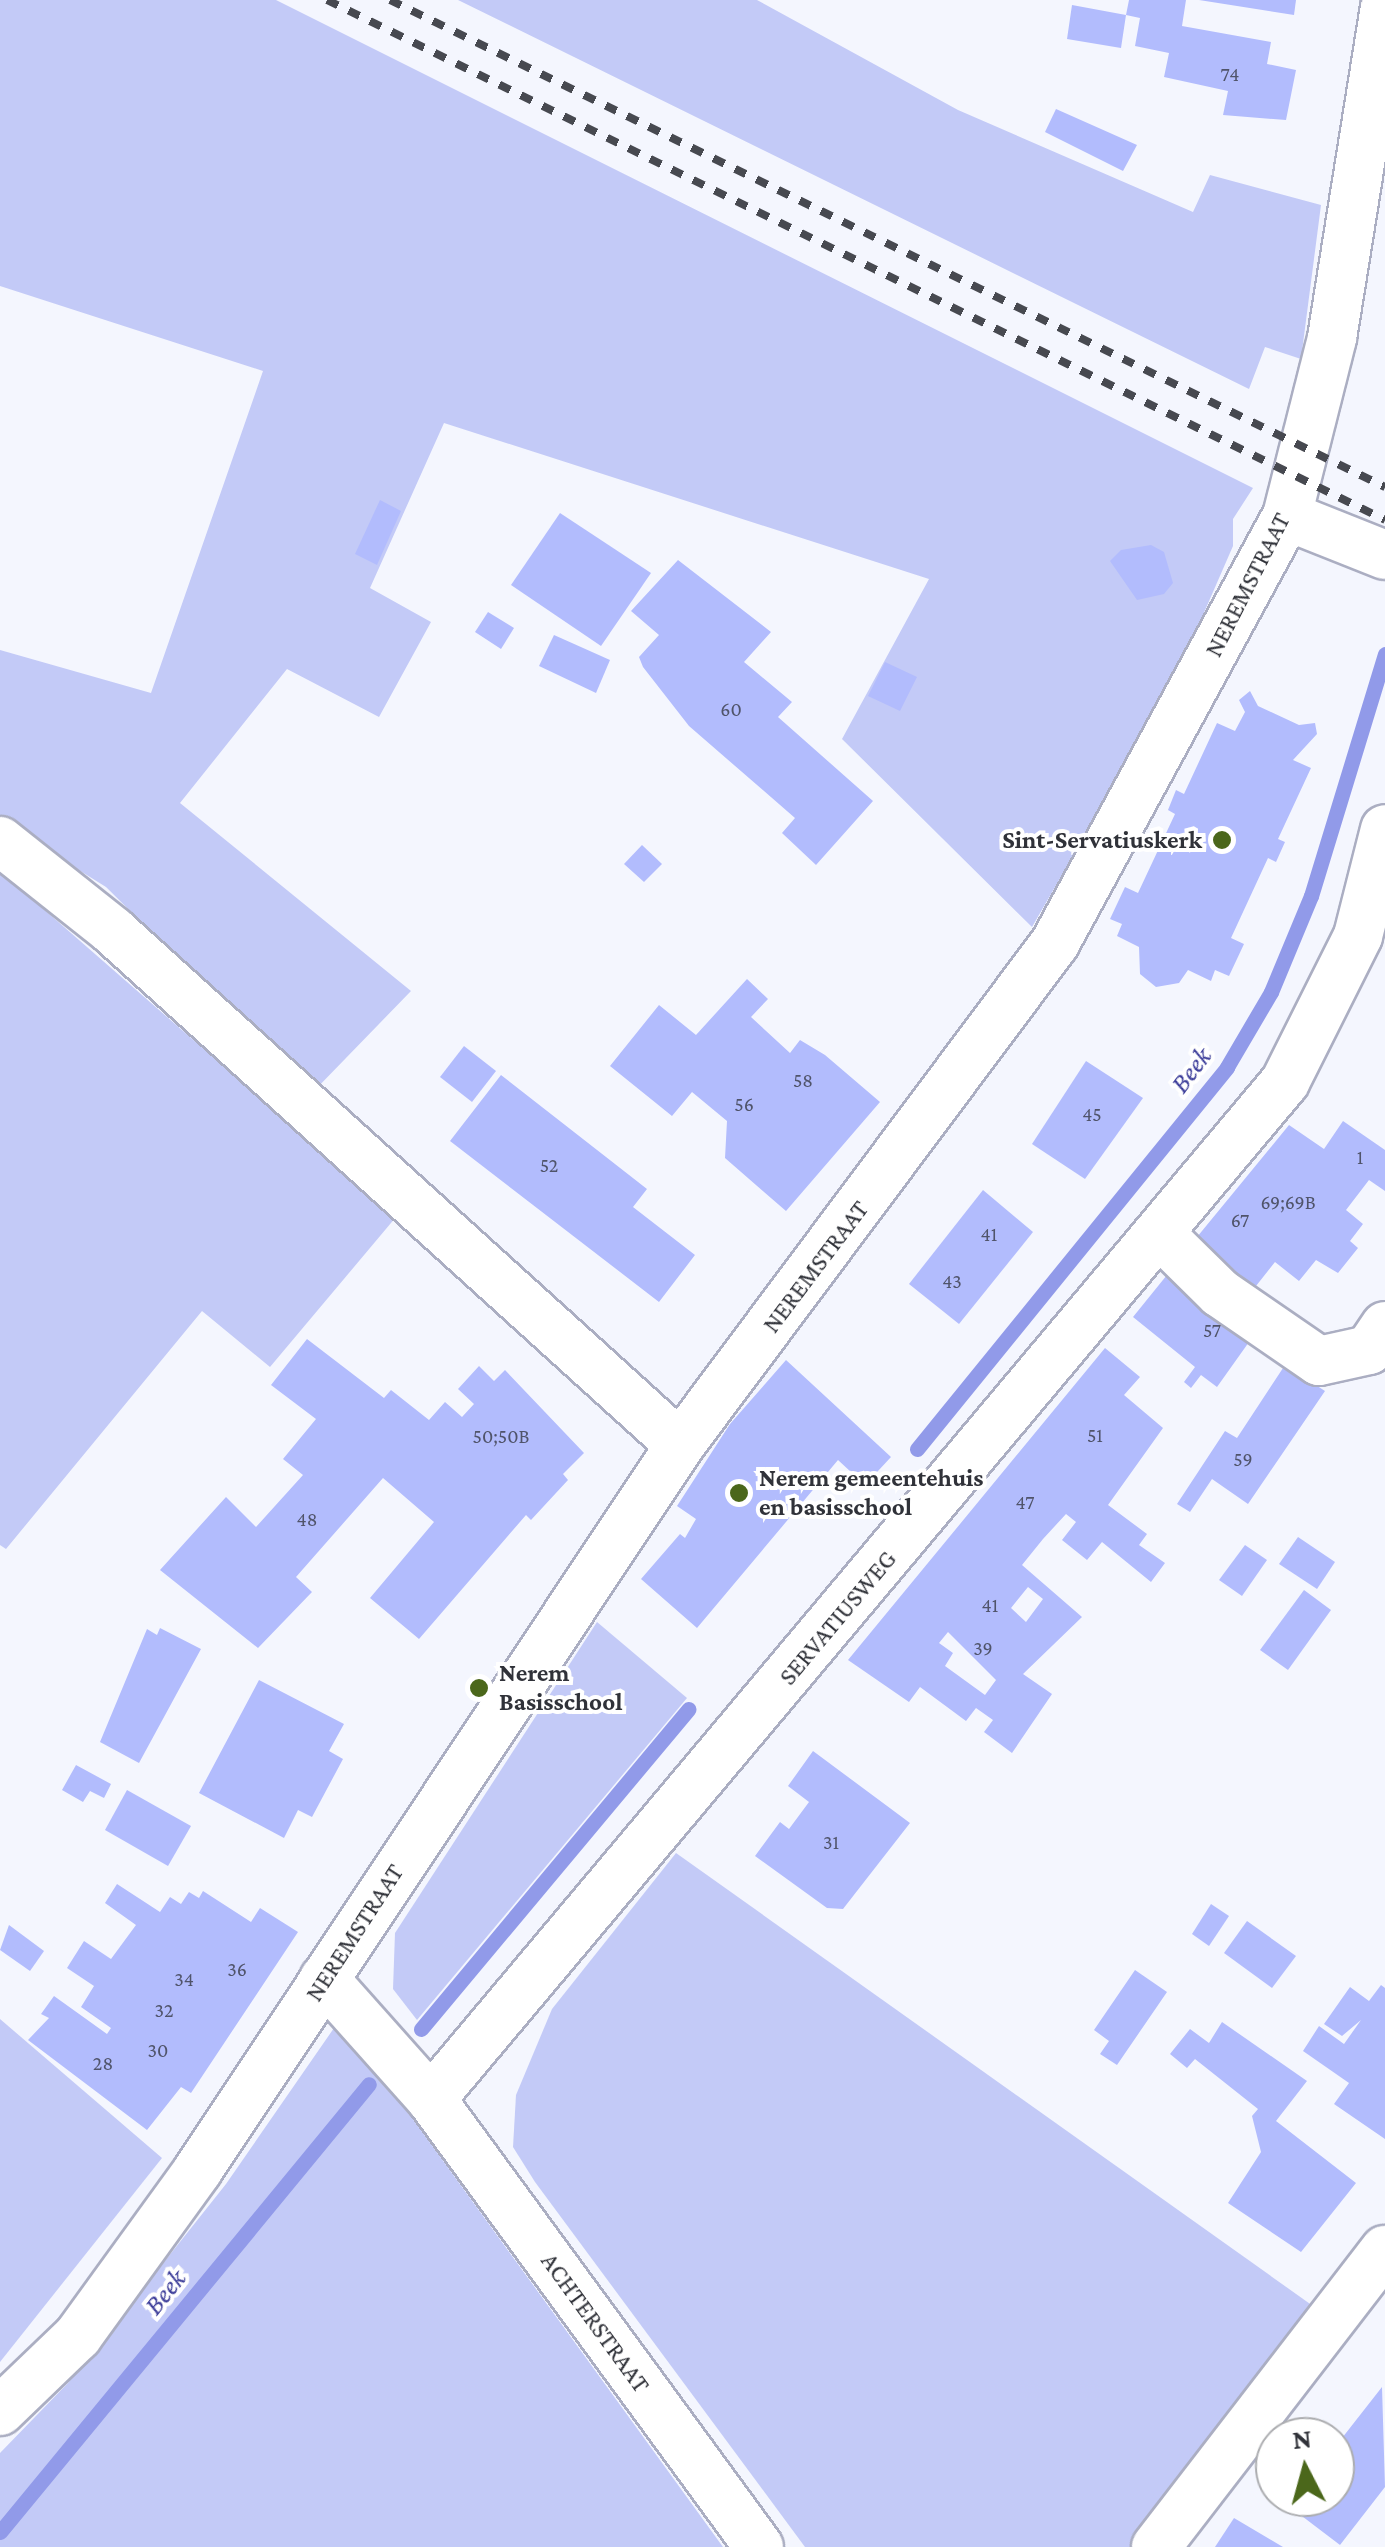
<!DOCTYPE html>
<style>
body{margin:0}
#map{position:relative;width:1385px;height:2547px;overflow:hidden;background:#f4f6fe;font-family:"Crimson Pro",serif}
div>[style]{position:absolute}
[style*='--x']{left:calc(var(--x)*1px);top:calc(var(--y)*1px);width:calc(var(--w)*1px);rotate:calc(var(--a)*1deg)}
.green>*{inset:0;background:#c3caf7}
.stream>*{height:15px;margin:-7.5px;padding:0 7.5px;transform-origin:7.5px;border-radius:7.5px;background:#919ae9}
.building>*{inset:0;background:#b2bcfd}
.roads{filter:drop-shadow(2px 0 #abaec2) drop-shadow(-2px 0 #abaec2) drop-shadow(0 2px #abaec2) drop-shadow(0 -2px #abaec2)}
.minor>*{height:48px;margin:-24px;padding:0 24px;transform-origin:24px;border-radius:24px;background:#fff}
.rail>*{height:8px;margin-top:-4px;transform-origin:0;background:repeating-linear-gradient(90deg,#474950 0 12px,transparent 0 24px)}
.dots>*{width:28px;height:28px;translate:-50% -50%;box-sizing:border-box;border:5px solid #fff;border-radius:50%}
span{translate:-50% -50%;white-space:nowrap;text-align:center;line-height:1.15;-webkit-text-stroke:8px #fff;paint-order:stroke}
.number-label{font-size:20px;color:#50546a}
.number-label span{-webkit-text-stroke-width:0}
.street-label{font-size:25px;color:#303239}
.poi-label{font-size:25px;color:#303239;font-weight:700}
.right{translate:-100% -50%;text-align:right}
.left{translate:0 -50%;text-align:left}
.water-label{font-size:28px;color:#3d3e9a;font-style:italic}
.north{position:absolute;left:1255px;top:2417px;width:100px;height:100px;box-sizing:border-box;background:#fff;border:2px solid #acadb0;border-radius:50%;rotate:354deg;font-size:28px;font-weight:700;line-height:40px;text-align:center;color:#303239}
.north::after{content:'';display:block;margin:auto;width:35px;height:45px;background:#4b671b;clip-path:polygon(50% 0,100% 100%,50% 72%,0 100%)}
</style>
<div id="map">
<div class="green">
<div style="clip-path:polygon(0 0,276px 0,1253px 488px,1233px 519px,1233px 546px,1176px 677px,1032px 927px,842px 739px,929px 579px,444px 423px,370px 588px,431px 622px,379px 717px,287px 669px,180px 803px,411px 991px,313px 1092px,106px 887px,0 821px,0 650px,151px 693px,263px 371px,0 286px)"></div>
<div style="clip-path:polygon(458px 0,757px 0,958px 110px,1193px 212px,1210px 175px,1321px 205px,1301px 359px,1265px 347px,1249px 389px)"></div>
<div style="clip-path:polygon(0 871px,396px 1217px,270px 1367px,202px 1311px,6px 1549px,0 1545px)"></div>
<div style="clip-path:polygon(597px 1622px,687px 1698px,417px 2020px,393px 1989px,395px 1933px)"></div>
<div style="clip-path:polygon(676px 1853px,1320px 2311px,1131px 2547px,805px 2547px,535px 2182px,513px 2147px,516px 2095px,552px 2009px)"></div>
<div style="clip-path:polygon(0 2019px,162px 2158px,0 2362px)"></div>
<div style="clip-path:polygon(334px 2028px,399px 2100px,723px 2547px,0 2547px,0 2453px,68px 2383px,226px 2184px)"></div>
</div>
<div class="stream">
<div style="--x:917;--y:1449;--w:492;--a:-50.9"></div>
<div style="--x:1227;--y:1067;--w:87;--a:-59.6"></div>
<div style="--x:1271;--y:992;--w:104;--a:-67.4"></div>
<div style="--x:1311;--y:896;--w:253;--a:-73"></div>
<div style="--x:421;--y:2029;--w:417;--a:-50.1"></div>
<div style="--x:0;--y:2532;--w:580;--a:-50.52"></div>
</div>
<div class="building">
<div style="clip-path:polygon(1129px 0,1186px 0,1182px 26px,1271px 42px,1267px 64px,1296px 70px,1286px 120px,1223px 115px,1228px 91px,1164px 77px,1169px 53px,1135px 46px,1140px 18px,1126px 15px,1121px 48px,1067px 39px,1072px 5px,1126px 15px)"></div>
<div style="clip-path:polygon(1199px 0,1296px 0,1294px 15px)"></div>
<div style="clip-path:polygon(1056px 109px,1137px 145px,1123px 171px,1045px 132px)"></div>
<div style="clip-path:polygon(380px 500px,401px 511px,377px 565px,355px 554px)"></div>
<div style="clip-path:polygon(560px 513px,651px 573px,601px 646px,511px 585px)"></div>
<div style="clip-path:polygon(1151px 545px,1164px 552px,1173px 583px,1164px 594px,1137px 600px,1110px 561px,1121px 550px)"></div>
<div style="clip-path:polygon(678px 560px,771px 632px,744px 662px,792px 702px,778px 717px,873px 801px,816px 865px,782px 833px,795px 818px,689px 726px,643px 667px,639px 657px,659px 635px,631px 611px)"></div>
<div style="clip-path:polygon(488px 612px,514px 628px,501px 649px,475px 632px)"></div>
<div style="clip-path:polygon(554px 635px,610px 660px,596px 693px,539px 666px)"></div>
<div style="clip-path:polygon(885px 662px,917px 677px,900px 711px,868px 696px)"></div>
<div style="clip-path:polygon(1250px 691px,1258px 706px,1299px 725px,1315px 723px,1317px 734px,1293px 760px,1311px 768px,1278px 839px,1285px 842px,1276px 862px,1268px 858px,1231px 938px,1244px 944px,1229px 976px,1215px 970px,1211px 981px,1188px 970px,1179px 983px,1156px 987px,1140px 974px,1139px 947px,1117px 936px,1122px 924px,1110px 919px,1125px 887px,1138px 893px,1175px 814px,1168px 810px,1176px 790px,1184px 794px,1217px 723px,1235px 731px,1245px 712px,1239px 700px)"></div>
<div style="clip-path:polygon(642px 845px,662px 864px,644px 882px,624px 864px)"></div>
<div style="clip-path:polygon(747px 979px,768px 999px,751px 1017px,790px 1053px,800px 1040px,825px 1055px,880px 1102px,786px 1211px,725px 1158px,727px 1121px,692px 1092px,672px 1116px,610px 1066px,659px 1005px,696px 1035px)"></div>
<div style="clip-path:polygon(464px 1046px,496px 1071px,472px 1102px,440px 1077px)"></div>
<div style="clip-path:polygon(1086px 1061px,1143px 1098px,1085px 1179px,1032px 1144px)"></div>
<div style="clip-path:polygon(501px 1075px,647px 1189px,633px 1207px,695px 1255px,659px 1302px,450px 1141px)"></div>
<div style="clip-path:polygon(1343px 1121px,1385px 1150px,1385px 1191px,1369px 1180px,1346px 1210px,1363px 1224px,1350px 1241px,1358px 1248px,1338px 1273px,1316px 1260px,1299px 1281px,1275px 1262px,1256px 1286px,1249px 1281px,1240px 1291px,1188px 1248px,1289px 1125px,1324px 1149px)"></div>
<div style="clip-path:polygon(983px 1190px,1033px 1232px,959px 1324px,909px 1284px)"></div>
<div style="clip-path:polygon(1171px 1270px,1237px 1322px,1249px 1342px,1217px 1387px,1201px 1375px,1191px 1388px,1184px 1382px,1195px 1367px,1133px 1317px)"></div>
<div style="clip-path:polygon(307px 1339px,384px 1398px,391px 1390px,429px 1420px,445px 1402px,462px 1417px,474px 1404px,458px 1389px,479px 1366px,494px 1381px,505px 1370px,584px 1453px,563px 1474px,568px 1480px,531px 1520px,526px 1515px,419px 1639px,370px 1598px,434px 1522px,383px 1478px,296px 1577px,312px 1592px,258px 1648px,160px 1570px,226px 1497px,256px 1527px,303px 1475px,283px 1459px,316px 1419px,271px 1385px)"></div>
<div style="clip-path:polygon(evenodd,1105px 1348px,1140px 1377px,1124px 1395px,1163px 1428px,1108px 1505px,1147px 1534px,1139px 1545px,1165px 1563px,1151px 1582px,1102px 1542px,1087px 1560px,1062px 1540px,1076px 1522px,1066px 1514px,1043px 1539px,1022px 1565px,1082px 1617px,1023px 1674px,1052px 1694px,1012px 1753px,984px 1732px,993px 1720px,976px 1708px,966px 1721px,920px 1687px,909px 1702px,848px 1660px,1105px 1348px,1028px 1587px,1043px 1599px,1026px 1622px,1011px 1608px,1028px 1587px,1105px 1348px,948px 1632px,996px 1680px,985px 1695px,945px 1666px,953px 1653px,939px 1643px,948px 1632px)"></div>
<div style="clip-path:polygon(786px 1360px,891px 1457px,865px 1485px,838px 1460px,697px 1628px,641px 1579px,680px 1534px,685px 1538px,696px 1519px,677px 1506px,730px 1424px)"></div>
<div style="clip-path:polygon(1285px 1365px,1325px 1391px,1248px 1504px,1212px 1479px,1190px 1512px,1177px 1504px,1225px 1431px,1237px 1438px)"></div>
<div style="clip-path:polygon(1298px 1537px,1335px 1562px,1317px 1589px,1279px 1564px)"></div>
<div style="clip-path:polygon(1245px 1545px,1267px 1560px,1242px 1596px,1219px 1580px)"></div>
<div style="clip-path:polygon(1304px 1590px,1331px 1610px,1288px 1670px,1260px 1650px)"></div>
<div style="clip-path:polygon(160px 1628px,201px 1649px,139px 1763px,100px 1742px,147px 1629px,157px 1635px)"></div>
<div style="clip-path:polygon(259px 1680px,344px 1724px,329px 1751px,343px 1759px,312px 1817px,298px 1810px,284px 1838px,199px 1793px)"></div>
<div style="clip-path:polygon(813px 1751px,910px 1823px,843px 1909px,827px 1908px,755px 1856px,780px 1822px,789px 1829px,809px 1802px,788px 1786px)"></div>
<div style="clip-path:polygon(76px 1765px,111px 1784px,104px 1798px,90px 1791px,83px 1802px,62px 1790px)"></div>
<div style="clip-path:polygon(127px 1790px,191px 1826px,168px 1866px,105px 1830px)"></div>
<div style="clip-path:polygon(117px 1884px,160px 1912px,170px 1897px,181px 1904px,189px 1892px,199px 1898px,203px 1891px,251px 1922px,260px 1908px,298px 1932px,191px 2093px,181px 2087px,147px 2130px,28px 2040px,49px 2018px,41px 2014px,54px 1996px,107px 2034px,111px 2028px,81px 2007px,94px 1986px,67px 1968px,84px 1941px,111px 1959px,136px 1925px,105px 1903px)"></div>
<div style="clip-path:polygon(1211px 1904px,1229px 1916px,1209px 1946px,1192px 1934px)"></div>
<div style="clip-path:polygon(1247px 1921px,1296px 1956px,1272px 1988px,1224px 1953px)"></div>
<div style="clip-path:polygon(9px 1925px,44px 1951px,30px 1971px,0 1950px)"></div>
<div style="clip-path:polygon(1135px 1970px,1167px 1992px,1117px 2065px,1100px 2054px,1109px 2041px,1094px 2030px)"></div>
<div style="clip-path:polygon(1381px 1985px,1385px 1988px,1385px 2139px,1334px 2104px,1349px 2083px,1303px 2051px,1319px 2026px,1344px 2044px,1361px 2020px,1342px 2036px,1324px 2024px,1350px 1987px,1369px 2001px)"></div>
<div style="clip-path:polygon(1222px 2022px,1307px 2081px,1276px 2121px,1356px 2183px,1301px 2252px,1228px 2203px,1261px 2152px,1252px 2116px,1258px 2109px,1195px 2059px,1187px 2068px,1170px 2054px,1190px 2029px,1209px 2043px)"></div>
<div style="clip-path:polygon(1382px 2387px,1385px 2487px,1340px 2545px,1290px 2507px,1297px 2497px,1335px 2497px,1335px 2447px)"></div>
<div style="clip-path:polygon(1234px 2518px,1283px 2547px,1215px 2547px)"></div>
</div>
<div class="roads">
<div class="minor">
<div style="--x:1287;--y:516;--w:105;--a:21.7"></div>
<div style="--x:0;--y:841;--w:144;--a:38.5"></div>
<div style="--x:113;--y:931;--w:765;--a:42.19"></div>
<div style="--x:1159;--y:1233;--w:86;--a:44.5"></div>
<div style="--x:1220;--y:1293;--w:120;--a:34.5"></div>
<div style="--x:1319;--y:1361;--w:51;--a:-12.4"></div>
<div style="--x:1369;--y:1350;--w:29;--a:-56"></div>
<div style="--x:324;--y:1979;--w:161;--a:48.3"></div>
<div style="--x:431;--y:2099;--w:555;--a:53.79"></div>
<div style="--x:431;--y:2099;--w:1328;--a:-49.98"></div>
<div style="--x:1285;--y:1082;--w:163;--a:-63.4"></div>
<div style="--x:1358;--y:936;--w:110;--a:-75.8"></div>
<div style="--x:0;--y:2411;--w:108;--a:-43.9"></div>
<div style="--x:78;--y:2336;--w:205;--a:-54.1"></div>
<div style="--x:198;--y:2170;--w:871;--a:-56.38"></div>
<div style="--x:680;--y:1445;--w:627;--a:-53.24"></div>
<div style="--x:1055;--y:943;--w:486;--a:-61.5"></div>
<div style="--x:1287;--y:516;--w:184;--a:-75.8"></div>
<div style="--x:1332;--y:338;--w:334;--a:-80.9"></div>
<div style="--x:1156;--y:2547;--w:375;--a:-52.4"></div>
</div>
</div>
<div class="rail">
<div style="--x:327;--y:0;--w:1179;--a:26.17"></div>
<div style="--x:390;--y:0;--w:1108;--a:26.08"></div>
</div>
<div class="dots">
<div style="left:1222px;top:840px;background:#4b671b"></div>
<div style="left:739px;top:1493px;background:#4b671b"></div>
<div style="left:479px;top:1688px;background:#4b671b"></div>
</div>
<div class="number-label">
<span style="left:1230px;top:74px">74</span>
<span style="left:731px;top:709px">60</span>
<span style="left:803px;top:1080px">58</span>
<span style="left:744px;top:1104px">56</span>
<span style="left:1092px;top:1114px">45</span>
<span style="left:1360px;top:1157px">1</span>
<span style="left:549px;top:1165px">52</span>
<span style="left:1288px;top:1202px">69;69B</span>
<span style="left:1240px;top:1220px">67</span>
<span style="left:989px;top:1234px">41</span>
<span style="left:952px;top:1281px">43</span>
<span style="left:1212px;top:1330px">57</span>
<span style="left:1095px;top:1435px">51</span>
<span style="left:501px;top:1436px">50;50B</span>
<span style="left:1243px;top:1459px">59</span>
<span style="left:1025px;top:1502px">47</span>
<span style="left:307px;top:1519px">48</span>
<span style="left:990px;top:1605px">41</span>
<span style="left:983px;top:1648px">39</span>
<span style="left:831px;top:1842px">31</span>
<span style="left:237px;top:1969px">36</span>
<span style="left:184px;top:1979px">34</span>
<span style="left:164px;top:2010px">32</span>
<span style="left:158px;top:2050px">30</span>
<span style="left:103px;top:2063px">28</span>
</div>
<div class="street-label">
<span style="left:1248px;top:585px;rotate:-63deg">NEREMSTRAAT</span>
<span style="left:816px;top:1267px;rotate:-53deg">NEREMSTRAAT</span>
<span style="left:838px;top:1618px;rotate:-50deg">SERVATIUSWEG</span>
<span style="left:355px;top:1933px;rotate:-57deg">NEREMSTRAAT</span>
<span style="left:595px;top:2323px;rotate:54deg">ACHTERSTRAAT</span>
</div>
<div class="poi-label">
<span class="right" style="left:1202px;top:840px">Sint-Servatiuskerk</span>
<span class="left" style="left:759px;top:1493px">Nerem gemeentehuis<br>en basisschool</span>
<span class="left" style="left:499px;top:1688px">Nerem<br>Basisschool</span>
</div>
<div class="water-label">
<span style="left:1191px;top:1070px;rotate:-53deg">Beek</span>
<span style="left:165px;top:2292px;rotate:-51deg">Beek</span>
</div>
<div class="north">N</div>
</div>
